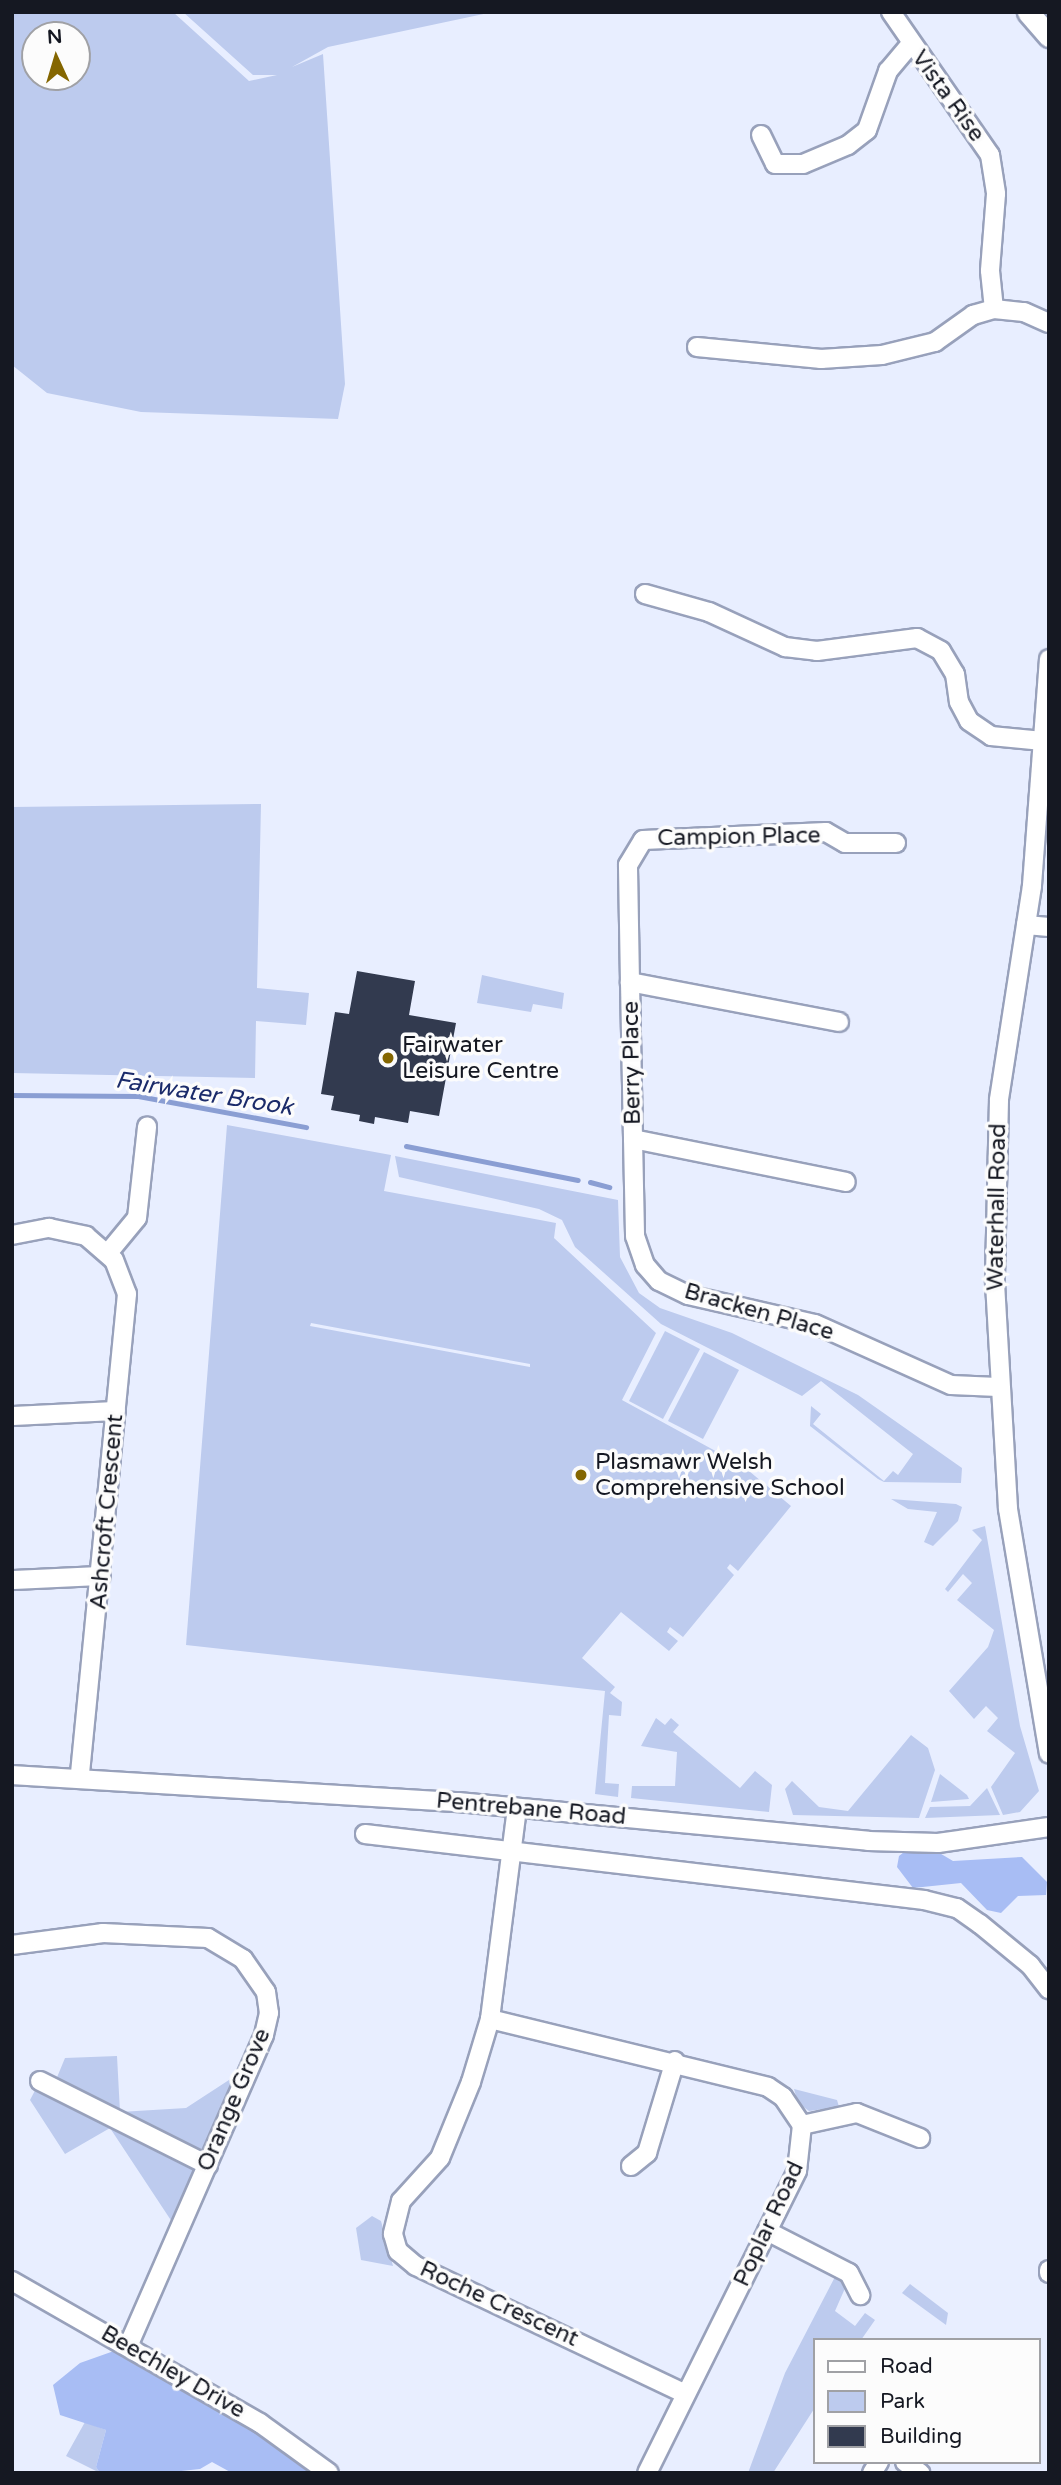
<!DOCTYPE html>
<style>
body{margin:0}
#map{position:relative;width:1061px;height:2485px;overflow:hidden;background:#e8eeff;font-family:"Varela Round",sans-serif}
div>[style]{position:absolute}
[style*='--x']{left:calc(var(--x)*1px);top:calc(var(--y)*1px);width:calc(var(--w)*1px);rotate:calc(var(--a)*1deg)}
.green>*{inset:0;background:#bdcbee}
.forest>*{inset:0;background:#a8bdf4}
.stream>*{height:5px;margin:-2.5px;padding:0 2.5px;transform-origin:2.5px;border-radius:2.5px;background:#8a9ed3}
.building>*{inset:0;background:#323a4f}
.roads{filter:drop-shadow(2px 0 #98a1bb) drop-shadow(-2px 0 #98a1bb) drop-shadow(0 2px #98a1bb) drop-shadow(0 -2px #98a1bb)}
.minor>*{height:18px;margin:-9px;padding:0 9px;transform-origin:9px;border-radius:9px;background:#fff}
.major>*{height:21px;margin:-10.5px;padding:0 10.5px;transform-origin:10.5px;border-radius:10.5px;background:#fff}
.dots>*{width:19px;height:19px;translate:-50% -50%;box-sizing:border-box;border:4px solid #fcfcfc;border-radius:50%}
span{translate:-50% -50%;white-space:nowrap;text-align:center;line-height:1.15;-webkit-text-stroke:7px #fcfcfc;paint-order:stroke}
.street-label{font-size:23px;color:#151822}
.poi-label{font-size:23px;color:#151822}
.left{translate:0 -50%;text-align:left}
.water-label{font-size:24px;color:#1b2b6a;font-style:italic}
.frame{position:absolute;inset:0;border:14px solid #151822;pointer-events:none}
.legend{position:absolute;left:813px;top:2338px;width:228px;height:126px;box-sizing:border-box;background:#fcfcfc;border:2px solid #a0a1a5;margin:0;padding:9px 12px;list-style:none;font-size:21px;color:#151822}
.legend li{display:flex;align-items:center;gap:14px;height:35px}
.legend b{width:35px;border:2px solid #a0a1a5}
.north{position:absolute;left:21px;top:21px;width:70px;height:70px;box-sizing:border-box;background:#fcfcfc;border:2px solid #a0a1a5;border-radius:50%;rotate:356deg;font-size:19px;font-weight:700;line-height:28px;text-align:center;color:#151822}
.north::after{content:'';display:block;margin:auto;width:24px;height:32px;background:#846600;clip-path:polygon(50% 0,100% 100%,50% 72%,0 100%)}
</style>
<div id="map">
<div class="green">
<div style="clip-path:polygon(evenodd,12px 12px,173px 12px,249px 81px,277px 75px,253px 75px,183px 12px,493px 12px,328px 47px,292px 67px,323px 54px,345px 384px,338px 419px,141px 412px,47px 393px,12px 365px,12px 12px,35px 35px,77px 35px,77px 77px,35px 77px,35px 35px)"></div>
<div style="clip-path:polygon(261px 804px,257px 988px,309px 993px,306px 1025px,256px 1021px,255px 1078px,12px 1073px,12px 807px)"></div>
<div style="clip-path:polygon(482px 975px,564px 993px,562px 1009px,533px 1004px,531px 1012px,477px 1003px)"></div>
<div style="clip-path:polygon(evenodd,227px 1125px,391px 1155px,384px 1191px,556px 1223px,554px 1238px,656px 1333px,622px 1400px,743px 1466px,791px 1506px,738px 1571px,730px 1564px,727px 1568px,734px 1575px,683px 1637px,670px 1627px,667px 1632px,678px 1641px,669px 1651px,621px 1612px,582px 1658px,615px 1687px,610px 1693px,622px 1702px,621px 1716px,609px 1715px,605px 1783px,619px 1784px,618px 1797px,595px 1794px,605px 1691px,186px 1645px,227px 1125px,311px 1323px,530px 1364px,530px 1367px,310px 1326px,311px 1323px)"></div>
<div style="clip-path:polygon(395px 1156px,618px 1200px,620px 1257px,639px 1293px,660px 1308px,732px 1333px,858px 1395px,962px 1468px,961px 1483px,884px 1482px,878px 1479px,810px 1426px,811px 1406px,821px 1414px,813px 1424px,884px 1481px,893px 1471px,898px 1475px,913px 1454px,821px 1381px,802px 1396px,661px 1324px,575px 1247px,562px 1220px,539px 1209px,399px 1177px)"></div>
<div style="clip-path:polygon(665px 1331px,700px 1349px,663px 1419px,629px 1401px)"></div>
<div style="clip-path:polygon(704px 1352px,739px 1370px,703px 1439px,668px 1421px)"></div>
<div style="clip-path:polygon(891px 1499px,956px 1504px,962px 1507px,958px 1521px,933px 1546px,924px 1542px,937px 1512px,908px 1509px)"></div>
<div style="clip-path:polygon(985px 1526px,1020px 1726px,1039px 1791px,1020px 1812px,1003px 1815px,991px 1787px,1015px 1753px,987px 1731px,998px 1718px,986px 1706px,974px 1719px,949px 1691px,988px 1647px,994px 1630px,957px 1600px,972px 1583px,963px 1574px,948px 1592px,945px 1589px,982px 1540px,972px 1530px)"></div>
<div style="clip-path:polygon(656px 1718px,665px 1725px,671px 1718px,679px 1725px,673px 1732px,740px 1788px,755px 1771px,772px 1785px,769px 1812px,631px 1798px,632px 1786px,675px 1786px,677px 1752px,641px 1746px)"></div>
<div style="clip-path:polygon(911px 1735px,928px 1748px,935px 1770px,919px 1818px,793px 1815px,785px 1789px,792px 1781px,819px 1807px,848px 1811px)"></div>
<div style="clip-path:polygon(940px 1774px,967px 1795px,969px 1799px,931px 1802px)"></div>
<div style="clip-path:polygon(987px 1788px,1000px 1815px,925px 1818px,930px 1807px,970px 1806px)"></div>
<div style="clip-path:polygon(117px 2056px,120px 2112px,186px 2108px,252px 2065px,178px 2231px,110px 2128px,65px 2154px,30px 2100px,40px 2081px,53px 2087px,65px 2058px)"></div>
<div style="clip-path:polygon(794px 2089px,837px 2100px,839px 2107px,809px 2111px,798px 2103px)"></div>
<div style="clip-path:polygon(372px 2216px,381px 2221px,393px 2266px,361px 2260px,356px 2228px)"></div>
<div style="clip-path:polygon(837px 2273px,846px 2286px,835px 2311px,855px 2326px,865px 2313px,875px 2320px,861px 2340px,814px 2340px,814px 2409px,773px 2473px,748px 2473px,785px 2373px)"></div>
<div style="clip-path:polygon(910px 2284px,948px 2313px,946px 2325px,902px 2293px)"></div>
<div style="clip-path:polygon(85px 2422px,106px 2430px,96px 2467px,100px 2473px,66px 2456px)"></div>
</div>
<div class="forest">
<div style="clip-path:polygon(931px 1848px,953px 1861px,1022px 1857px,1047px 1882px,1046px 1895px,1018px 1896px,1001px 1913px,987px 1910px,961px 1883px,913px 1888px,897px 1867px,899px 1856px,908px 1849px)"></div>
<div style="clip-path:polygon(128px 2346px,329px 2473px,232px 2473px,212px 2462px,200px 2469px,163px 2473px,100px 2473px,96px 2467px,106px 2430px,60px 2415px,53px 2385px,80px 2363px)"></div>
</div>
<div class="stream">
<div style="--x:12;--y:1095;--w:126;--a:0.5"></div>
<div style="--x:138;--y:1096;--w:171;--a:10.5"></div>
<div style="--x:406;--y:1146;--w:175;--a:11.2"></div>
<div style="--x:590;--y:1182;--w:20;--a:15"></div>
</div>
<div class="building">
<div style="clip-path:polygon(357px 971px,415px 981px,409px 1015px,456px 1023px,439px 1116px,410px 1111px,408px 1123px,375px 1117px,374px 1124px,359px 1121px,360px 1115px,331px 1110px,334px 1096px,321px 1094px,335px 1012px,349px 1014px)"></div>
</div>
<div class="roads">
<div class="minor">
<div style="--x:891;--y:12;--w:174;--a:55.3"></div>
<div style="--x:990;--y:155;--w:39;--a:81"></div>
<div style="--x:996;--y:194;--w:77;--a:94.5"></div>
<div style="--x:990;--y:271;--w:38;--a:84"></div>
<div style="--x:761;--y:135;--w:32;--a:64"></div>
<div style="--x:775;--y:164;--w:28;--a:0"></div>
<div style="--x:803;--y:164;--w:49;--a:-22.9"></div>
<div style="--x:848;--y:145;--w:24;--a:-38"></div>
<div style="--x:867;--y:130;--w:63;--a:-70.4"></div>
<div style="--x:888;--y:71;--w:35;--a:-50"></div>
<div style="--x:697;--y:347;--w:125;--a:5.5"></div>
<div style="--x:821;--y:359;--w:61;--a:-3.8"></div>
<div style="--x:882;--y:355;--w:55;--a:-13.8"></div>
<div style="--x:935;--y:342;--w:47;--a:-35.4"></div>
<div style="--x:973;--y:315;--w:22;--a:-16"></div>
<div style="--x:994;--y:309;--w:30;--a:6"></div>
<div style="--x:1024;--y:312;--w:27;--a:24"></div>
<div style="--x:645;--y:594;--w:66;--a:15.7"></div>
<div style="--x:709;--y:612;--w:84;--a:24.7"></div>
<div style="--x:785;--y:647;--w:32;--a:7"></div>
<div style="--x:817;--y:651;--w:101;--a:-7.4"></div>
<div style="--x:917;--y:638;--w:27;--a:28"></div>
<div style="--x:941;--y:651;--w:27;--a:59"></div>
<div style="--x:955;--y:674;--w:28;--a:82"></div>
<div style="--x:959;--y:702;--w:21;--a:62"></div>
<div style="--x:969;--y:721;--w:27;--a:34"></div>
<div style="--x:991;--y:736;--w:52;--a:5.5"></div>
<div style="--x:1049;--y:659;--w:228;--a:94.3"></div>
<div style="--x:1032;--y:886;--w:217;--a:98.8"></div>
<div style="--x:999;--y:1100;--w:183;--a:91.3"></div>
<div style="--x:995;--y:1283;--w:226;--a:86.7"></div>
<div style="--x:1008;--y:1509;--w:248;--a:80.5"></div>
<div style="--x:1026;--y:925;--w:23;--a:5"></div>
<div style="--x:630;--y:982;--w:117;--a:-91"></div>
<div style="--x:628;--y:865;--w:29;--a:-59"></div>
<div style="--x:643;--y:840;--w:183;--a:-2.5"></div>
<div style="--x:826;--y:832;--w:22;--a:30"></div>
<div style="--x:845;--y:843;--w:51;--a:0"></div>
<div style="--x:839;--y:1022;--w:213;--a:-169.2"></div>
<div style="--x:630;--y:982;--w:157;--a:88.9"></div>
<div style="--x:633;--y:1139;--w:217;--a:11.4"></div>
<div style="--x:633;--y:1139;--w:97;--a:88.8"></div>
<div style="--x:635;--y:1236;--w:31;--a:71"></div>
<div style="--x:645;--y:1265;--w:21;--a:49"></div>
<div style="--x:659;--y:1281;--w:32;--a:26"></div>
<div style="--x:688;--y:1295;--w:130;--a:12.9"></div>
<div style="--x:815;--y:1324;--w:149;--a:24.2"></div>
<div style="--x:951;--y:1385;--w:47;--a:2.4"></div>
<div style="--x:12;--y:1235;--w:38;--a:-11"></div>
<div style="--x:49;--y:1228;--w:38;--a:12"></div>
<div style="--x:86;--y:1236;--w:37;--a:41"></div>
<div style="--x:114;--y:1260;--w:36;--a:69"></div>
<div style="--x:127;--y:1294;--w:483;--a:95.6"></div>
<div style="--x:108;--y:1253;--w:45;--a:-50.4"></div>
<div style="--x:137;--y:1218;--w:92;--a:-83.7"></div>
<div style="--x:12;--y:1416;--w:104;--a:-2.8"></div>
<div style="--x:12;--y:1580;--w:89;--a:-2.6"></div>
<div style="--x:12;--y:1775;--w:447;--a:3.5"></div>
<div style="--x:458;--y:1802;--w:412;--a:5.4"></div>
<div style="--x:868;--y:1841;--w:70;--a:1.6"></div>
<div style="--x:938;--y:1843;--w:112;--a:-8.2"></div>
<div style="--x:517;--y:1808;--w:213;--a:97.3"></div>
<div style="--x:490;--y:2019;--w:66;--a:106.8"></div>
<div style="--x:471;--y:2082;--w:82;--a:112.2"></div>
<div style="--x:440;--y:2158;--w:58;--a:132.2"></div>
<div style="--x:401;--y:2201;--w:34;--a:104"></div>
<div style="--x:393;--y:2234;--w:18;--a:74"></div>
<div style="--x:398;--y:2251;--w:23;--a:40"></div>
<div style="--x:416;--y:2266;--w:298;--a:25.4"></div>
<div style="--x:365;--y:1834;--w:563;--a:6.73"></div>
<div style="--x:924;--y:1900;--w:34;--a:14"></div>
<div style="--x:957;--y:1908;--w:28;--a:35"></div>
<div style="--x:980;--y:1924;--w:65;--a:39.4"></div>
<div style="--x:1030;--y:1965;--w:31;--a:52"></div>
<div style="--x:12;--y:1945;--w:92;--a:-7.5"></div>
<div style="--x:103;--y:1933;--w:105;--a:2.7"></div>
<div style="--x:208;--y:1938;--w:41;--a:31"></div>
<div style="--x:243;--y:1959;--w:40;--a:55.1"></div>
<div style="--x:266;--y:1992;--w:21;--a:82"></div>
<div style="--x:269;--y:2013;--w:23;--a:103"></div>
<div style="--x:264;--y:2035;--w:339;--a:113.6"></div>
<div style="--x:490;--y:2019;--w:286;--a:13.7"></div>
<div style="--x:768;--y:2087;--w:18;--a:34"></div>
<div style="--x:783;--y:2097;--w:34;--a:56"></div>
<div style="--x:802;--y:2125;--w:46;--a:96.2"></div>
<div style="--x:797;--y:2171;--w:337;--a:116.4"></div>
<div style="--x:40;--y:2081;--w:188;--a:26.6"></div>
<div style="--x:802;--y:2125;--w:56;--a:-12.3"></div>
<div style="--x:857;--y:2113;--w:68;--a:21.6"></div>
<div style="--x:631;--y:2166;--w:21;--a:-39"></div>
<div style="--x:647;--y:2153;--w:96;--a:-73.1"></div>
<div style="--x:767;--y:2231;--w:92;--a:27.1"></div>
<div style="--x:849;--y:2273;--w:25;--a:63"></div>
<div style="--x:1049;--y:2270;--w:3;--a:90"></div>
<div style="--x:12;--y:2281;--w:286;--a:29.8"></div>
<div style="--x:260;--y:2423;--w:85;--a:35.9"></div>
<div style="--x:905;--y:2462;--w:19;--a:36"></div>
<div style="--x:872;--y:2473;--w:13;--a:-58"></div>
</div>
<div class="major">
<div style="--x:1028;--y:12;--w:32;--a:49"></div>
</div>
</div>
<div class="dots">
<div style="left:388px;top:1058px;background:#846600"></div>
<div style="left:581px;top:1475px;background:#846600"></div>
</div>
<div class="street-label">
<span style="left:948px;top:96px;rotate:54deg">Vista Rise</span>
<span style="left:739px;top:837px;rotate:-1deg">Campion Place</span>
<span style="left:632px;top:1063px;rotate:-91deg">Berry Place</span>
<span style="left:997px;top:1207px;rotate:-89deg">Waterhall Road</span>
<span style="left:759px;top:1312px;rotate:16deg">Bracken Place</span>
<span style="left:107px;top:1512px;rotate:-85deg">Ashcroft Crescent</span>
<span style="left:531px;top:1809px;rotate:5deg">Pentrebane Road</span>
<span style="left:234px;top:2100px;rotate:-67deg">Orange Grove</span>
<span style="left:769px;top:2224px;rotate:-65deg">Poplar Road</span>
<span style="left:499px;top:2304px;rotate:25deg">Roche Crescent</span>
<span style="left:173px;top:2372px;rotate:30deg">Beechley Drive</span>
</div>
<div class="poi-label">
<span class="left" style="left:402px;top:1058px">Fairwater<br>Leisure Centre</span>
<span class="left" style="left:595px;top:1475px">Plasmawr Welsh<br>Comprehensive School</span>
</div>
<div class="water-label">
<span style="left:204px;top:1094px;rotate:9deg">Fairwater Brook</span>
</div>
<div class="frame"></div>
<ul class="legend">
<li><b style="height:9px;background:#fff"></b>Road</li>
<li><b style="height:19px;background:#bdcbee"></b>Park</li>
<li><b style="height:19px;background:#323a4f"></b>Building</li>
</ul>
<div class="north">N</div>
</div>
